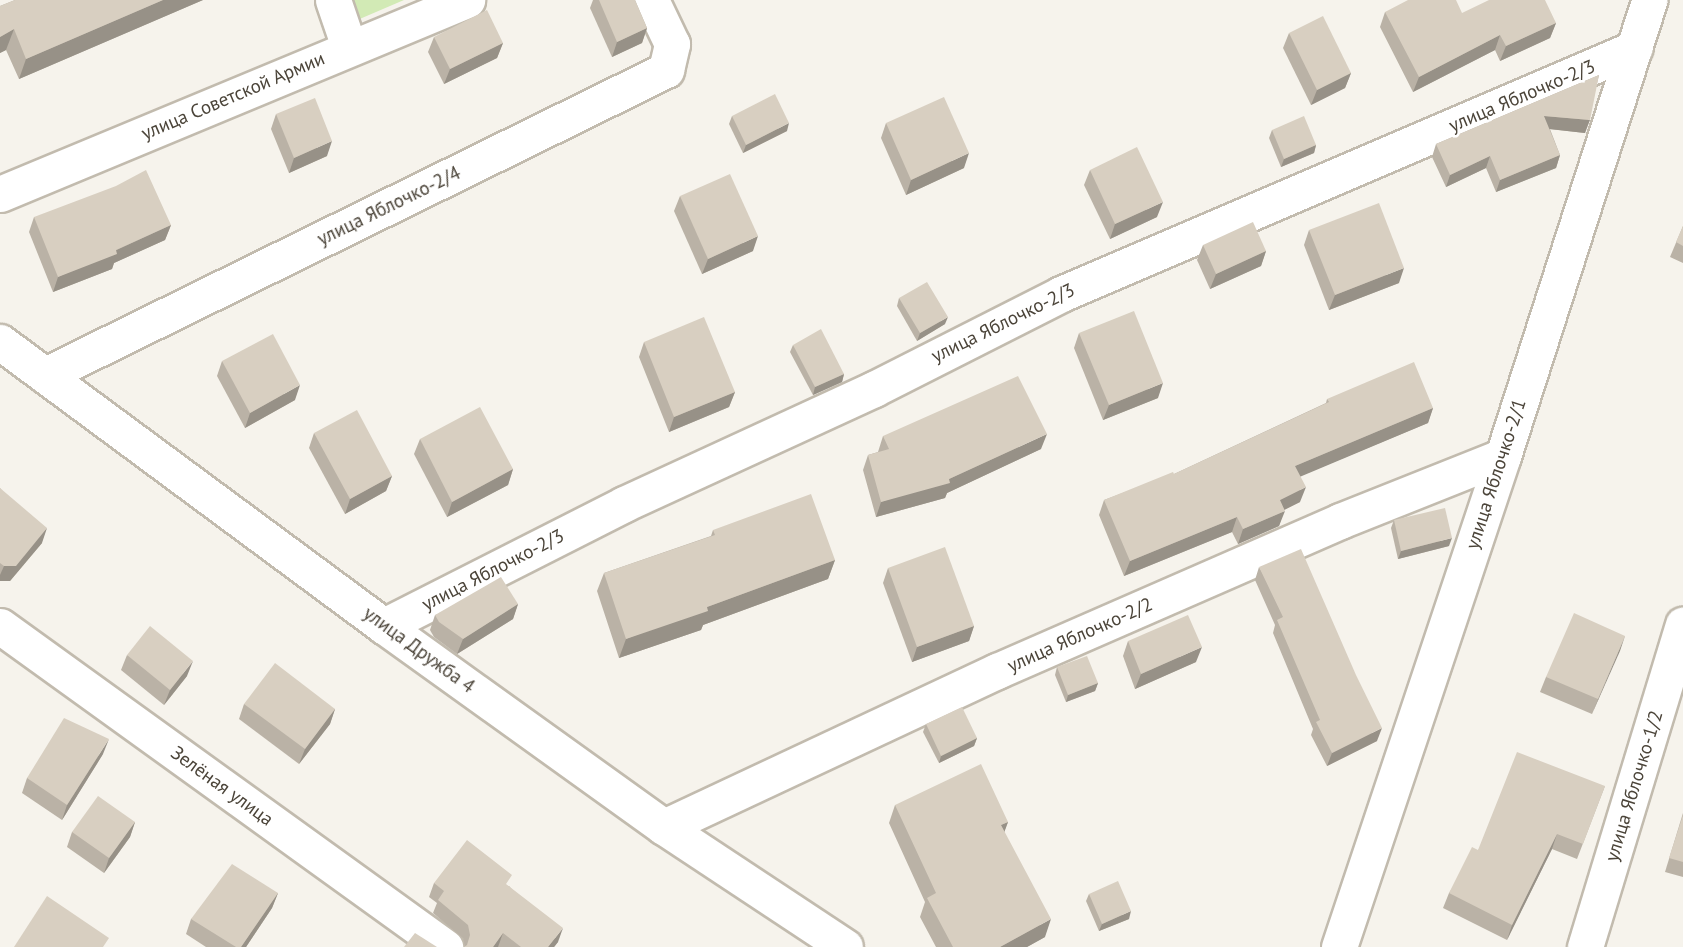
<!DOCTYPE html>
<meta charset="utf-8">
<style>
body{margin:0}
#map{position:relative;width:1683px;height:947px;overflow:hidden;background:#f6f3ec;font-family:"PT Sans",sans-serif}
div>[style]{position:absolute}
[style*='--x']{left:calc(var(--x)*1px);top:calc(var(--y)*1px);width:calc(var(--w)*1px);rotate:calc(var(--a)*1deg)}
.green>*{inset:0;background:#d2eab5}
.roads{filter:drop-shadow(2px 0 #c2bbae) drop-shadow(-2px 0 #c2bbae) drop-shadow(0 2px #c2bbae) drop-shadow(0 -2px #c2bbae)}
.minor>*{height:35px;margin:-17.5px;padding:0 17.5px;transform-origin:17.5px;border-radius:17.5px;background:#fff}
.wall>*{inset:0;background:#bab2a6}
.shaded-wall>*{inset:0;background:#979187}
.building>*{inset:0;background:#d8cfc1}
span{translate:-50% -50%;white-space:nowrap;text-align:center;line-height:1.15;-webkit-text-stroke:5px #fff;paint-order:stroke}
.street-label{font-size:19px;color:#4b4439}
</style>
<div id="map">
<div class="green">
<div style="clip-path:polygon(348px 0,404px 0,355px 21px)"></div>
</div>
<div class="roads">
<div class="minor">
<div style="--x:333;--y:0;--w:50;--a:71.2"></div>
<div style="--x:0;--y:194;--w:506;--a:-22.56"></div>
<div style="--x:0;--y:342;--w:478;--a:36.5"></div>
<div style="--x:384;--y:626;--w:345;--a:35.7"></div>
<div style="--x:664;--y:827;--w:217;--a:33.5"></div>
<div style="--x:45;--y:375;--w:692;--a:-26.16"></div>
<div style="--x:666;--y:70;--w:27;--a:-77"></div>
<div style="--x:672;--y:44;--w:49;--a:-115.5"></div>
<div style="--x:0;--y:626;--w:549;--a:35.8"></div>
<div style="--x:384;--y:626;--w:269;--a:-26.9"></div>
<div style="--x:624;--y:504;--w:275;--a:-24.7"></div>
<div style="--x:874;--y:389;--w:210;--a:-26.9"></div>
<div style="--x:1061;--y:294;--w:624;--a:-23.2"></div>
<div style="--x:664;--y:827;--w:368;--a:-25.1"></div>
<div style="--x:997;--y:671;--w:374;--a:-23.6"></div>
<div style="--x:1340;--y:521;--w:175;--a:-21.7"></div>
<div style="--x:1339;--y:947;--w:518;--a:-71.53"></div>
<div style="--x:1503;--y:456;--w:479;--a:-72.2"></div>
<div style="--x:1585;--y:947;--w:337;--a:-73.1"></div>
</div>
</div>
<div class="wall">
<div style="clip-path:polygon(15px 0,203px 0,19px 79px,6px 50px,0 53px,0 6px)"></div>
<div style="clip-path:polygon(593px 0,635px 0,647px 28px,642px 43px,612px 57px,590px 8px)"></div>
<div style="clip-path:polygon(1385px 12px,1462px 13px,1556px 23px,1550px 38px,1500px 61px,1495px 50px,1413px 92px,1380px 27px)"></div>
<div style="clip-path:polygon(1289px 33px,1351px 73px,1345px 88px,1311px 105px,1283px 48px)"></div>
<div style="clip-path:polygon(434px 37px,503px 43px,497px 58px,444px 84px,428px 52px)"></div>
<div style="clip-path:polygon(1599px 75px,1585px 133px,1550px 129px,1560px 155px,1556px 168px,1496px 192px,1486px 168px,1446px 187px,1432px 157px,1436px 144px)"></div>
<div style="clip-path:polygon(276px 114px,327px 156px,289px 173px,271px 129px)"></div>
<div style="clip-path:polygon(732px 116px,787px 131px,743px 153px,729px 124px)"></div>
<div style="clip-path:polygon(886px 123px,964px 168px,906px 195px,881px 138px)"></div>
<div style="clip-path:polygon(1272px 130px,1316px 145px,1314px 153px,1281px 167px,1269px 138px)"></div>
<div style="clip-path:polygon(1090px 170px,1157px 217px,1110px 239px,1084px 185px)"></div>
<div style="clip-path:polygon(680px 196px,753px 251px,702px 274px,674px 211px)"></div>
<div style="clip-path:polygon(34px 217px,171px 225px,165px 240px,114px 263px,112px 269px,53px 292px,29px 232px)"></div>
<div style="clip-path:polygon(1683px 226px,1683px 263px,1670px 257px)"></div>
<div style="clip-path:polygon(1309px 230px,1399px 283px,1329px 310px,1304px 245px)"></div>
<div style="clip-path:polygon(1203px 245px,1266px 251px,1261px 266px,1210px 289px,1197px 260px)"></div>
<div style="clip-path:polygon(899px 298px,945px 324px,917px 341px,897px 306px)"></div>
<div style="clip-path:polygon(1079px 333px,1158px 398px,1103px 420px,1074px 348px)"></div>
<div style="clip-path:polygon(644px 342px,735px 392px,729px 407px,669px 432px,639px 357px)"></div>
<div style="clip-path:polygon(793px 345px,844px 374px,842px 382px,813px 395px,790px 352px)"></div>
<div style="clip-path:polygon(222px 361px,295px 400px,245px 428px,217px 376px)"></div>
<div style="clip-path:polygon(1327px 399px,1433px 408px,1428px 423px,1300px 476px,1300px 502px,1284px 510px,1279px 526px,1238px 544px,1232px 532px,1124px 576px,1099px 515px,1104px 500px,1174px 474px,1326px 403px)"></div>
<div style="clip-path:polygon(314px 433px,392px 476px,386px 491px,345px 514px,309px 448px)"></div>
<div style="clip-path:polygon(883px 436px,1041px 449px,947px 493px,945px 498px,876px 517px,863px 470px,868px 455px,878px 452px)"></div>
<div style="clip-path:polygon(420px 439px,513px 469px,508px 485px,447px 517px,414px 454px)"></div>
<div style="clip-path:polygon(0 488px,42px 543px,10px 581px,0 581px)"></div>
<div style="clip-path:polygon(1394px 520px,1449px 546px,1398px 559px,1391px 528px)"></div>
<div style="clip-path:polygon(713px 530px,835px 560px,828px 579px,703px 625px,701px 630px,619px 658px,597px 591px,604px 573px,711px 536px)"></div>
<div style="clip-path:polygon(1259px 567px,1377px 741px,1327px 766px,1311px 735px,1313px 729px,1273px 633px,1275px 625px,1255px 580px)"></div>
<div style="clip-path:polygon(888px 568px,974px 626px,969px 641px,912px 662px,883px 583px)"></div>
<div style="clip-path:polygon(518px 604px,513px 619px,457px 654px,434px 637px,430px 630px,435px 615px)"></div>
<div style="clip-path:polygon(1625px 636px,1592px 714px,1540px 692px,1546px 677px)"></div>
<div style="clip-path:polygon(1128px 641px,1196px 662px,1135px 689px,1123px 656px)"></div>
<div style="clip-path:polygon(127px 655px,187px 676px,164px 705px,121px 670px)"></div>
<div style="clip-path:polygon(1057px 667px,1098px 683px,1095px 691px,1066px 702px,1055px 675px)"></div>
<div style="clip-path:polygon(244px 704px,335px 709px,330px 724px,299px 764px,239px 719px)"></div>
<div style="clip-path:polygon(926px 724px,977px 738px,974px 746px,939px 763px,923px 732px)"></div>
<div style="clip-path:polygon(103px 754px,62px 820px,22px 793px,27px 778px)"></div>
<div style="clip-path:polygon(1605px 786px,1577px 859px,1552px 849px,1507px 940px,1443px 908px,1449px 893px,1478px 850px)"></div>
<div style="clip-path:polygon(895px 805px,1008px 822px,1004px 832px,1045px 937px,1027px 947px,936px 947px,920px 917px,925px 902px,889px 823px)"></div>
<div style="clip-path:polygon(1683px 813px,1683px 877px,1665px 872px)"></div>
<div style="clip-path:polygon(135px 822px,130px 837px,104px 873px,67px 847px,72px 832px)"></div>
<div style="clip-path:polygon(434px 883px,509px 886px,558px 942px,554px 947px,464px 947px,465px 946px,463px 938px,433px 913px,437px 903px,429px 897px)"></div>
<div style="clip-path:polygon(278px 893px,272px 908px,246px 947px,206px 947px,186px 934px,191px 919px)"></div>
<div style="clip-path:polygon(1089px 894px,1129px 919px,1099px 931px,1086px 901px)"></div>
</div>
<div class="shaded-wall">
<div style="clip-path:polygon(163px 0,203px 0,19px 79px,26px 59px)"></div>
<div style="clip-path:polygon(1556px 23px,1550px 38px,1500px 61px,1506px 46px)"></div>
<div style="clip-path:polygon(647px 28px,642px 43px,612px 57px,617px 42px)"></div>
<div style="clip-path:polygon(14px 29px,6px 50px,0 53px,0 37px)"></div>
<div style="clip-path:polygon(1500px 35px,1495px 50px,1413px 92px,1419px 77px)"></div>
<div style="clip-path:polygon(503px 43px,497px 58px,444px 84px,450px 69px)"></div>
<div style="clip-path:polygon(1351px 73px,1345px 88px,1311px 105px,1317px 90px)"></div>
<div style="clip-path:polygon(1544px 116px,1590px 120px,1585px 133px,1540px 128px)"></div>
<div style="clip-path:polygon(789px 123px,787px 131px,743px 153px,746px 145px)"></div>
<div style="clip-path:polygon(332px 141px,327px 156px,289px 173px,294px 158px)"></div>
<div style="clip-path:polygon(1316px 145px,1314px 153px,1281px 167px,1284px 159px)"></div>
<div style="clip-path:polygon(969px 153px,964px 168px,906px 195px,911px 180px)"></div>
<div style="clip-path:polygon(1560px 155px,1556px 168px,1496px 192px,1500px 180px)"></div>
<div style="clip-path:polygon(1490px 156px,1486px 168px,1446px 187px,1450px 175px)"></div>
<div style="clip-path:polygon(1163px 202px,1157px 217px,1110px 239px,1115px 224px)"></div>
<div style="clip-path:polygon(171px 225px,165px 240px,114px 263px,112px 269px,53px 292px,58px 277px)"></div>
<div style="clip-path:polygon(758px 236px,753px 251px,702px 274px,708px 259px)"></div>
<div style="clip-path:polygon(1266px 251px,1261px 266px,1210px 289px,1216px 274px)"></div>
<div style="clip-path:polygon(1404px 268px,1399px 283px,1329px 310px,1335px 295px)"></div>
<div style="clip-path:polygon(948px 317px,945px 324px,917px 341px,920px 333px)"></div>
<div style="clip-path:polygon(844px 374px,842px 382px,813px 395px,815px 387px)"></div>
<div style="clip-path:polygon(1163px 383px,1158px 398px,1103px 420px,1109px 405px)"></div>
<div style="clip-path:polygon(300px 385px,295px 400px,245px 428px,250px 413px)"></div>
<div style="clip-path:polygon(735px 392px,729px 407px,669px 432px,674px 417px)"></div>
<div style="clip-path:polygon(1433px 408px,1428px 423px,1290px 481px,1295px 466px)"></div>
<div style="clip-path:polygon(1047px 434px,1041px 449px,947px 493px,945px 498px,876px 517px,881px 502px,949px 479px)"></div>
<div style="clip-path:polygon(513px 469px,508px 485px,447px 517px,452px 502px)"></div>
<div style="clip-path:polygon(392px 476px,386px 491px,345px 514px,350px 499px)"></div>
<div style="clip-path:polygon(1306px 487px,1300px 502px,1274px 515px,1280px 500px)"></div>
<div style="clip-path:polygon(1285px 511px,1279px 526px,1238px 544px,1243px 529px)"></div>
<div style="clip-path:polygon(1237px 517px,1232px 532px,1124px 576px,1130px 561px)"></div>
<div style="clip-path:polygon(47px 528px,42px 543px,10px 581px,0 581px,0 575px,4px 566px)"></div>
<div style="clip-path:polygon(1452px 538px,1449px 546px,1398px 559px,1401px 551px)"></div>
<div style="clip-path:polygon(835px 560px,828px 579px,703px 625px,701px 630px,619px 658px,626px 639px,707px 607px)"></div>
<div style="clip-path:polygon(518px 604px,513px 619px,457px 654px,463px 639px)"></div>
<div style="clip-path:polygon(974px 626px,969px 641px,912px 662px,917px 647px)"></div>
<div style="clip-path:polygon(1625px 636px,1620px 651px,1592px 714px,1598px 699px)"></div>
<div style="clip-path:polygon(1202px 647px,1196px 662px,1135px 689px,1141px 674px)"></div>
<div style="clip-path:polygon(193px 661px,187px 676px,164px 705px,170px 690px)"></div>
<div style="clip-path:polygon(1098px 683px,1095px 691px,1066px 702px,1068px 695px)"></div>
<div style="clip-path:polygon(335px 709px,330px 724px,299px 764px,305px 749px)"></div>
<div style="clip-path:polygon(1382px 728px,1377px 741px,1327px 766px,1332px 753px)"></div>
<div style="clip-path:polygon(977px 738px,974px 746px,939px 763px,941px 756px)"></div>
<div style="clip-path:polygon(109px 739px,103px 754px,62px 820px,67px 805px)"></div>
<div style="clip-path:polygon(135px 822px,130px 837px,104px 873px,109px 858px)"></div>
<div style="clip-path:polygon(1008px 822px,1001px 841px,1001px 825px)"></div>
<div style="clip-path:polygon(1557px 834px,1552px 849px,1507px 940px,1512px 925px)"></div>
<div style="clip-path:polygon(278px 893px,272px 908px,246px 947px,241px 947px)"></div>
<div style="clip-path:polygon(1131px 911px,1129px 919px,1099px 931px,1102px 924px)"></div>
<div style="clip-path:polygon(1051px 919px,1045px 937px,1027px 947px,1000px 947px)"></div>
<div style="clip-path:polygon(563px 928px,558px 942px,554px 947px,548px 947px)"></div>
<div style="clip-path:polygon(503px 933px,498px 947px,493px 947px)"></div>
</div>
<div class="building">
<div style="clip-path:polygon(15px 0,163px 0,26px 59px,14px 29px,0 37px,0 6px)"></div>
<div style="clip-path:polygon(599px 0,635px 0,647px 28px,617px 42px)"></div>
<div style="clip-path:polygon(1408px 0,1456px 0,1462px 13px,1489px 0,1545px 0,1556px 23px,1506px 46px,1500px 35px,1419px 77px,1385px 12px)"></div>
<div style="clip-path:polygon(487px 10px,503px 43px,450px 69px,434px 37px)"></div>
<div style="clip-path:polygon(1323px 16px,1351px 73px,1317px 90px,1289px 33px)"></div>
<div style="clip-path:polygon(1599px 75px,1590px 120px,1544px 116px,1560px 155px,1500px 180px,1490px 156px,1450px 175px,1436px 144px)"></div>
<div style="clip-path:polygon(775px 94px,789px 123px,746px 145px,732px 116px)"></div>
<div style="clip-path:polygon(944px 97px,969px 153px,911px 180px,886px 123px)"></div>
<div style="clip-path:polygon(315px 98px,332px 141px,294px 158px,276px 114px)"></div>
<div style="clip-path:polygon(1304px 116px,1316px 145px,1284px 159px,1272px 130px)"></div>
<div style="clip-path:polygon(1137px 147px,1163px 202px,1115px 224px,1090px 170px)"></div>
<div style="clip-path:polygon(146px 170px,171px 225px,116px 250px,117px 254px,58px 277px,34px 217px,116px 186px)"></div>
<div style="clip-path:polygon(730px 174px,758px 236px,708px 259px,680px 196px)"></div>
<div style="clip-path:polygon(1379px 203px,1404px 268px,1335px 295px,1309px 230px)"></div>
<div style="clip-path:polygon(1253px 222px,1266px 251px,1216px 274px,1203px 245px)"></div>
<div style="clip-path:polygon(1683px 226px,1683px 246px,1676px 242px)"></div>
<div style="clip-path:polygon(927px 282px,948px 317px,920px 333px,899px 298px)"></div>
<div style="clip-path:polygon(1134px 311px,1163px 383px,1109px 405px,1079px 333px)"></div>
<div style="clip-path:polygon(704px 317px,735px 392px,674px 417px,644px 342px)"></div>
<div style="clip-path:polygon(821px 329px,844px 374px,815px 387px,793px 345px)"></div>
<div style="clip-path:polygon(273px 334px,300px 385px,250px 413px,222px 361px)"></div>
<div style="clip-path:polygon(1414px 362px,1433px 408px,1295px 466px,1306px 487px,1280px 500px,1285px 511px,1243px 529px,1237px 517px,1130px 561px,1104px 500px,1173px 472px,1174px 474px,1329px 402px,1327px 399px)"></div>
<div style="clip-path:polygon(1018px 376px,1047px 434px,949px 479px,950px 483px,881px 502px,868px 455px,889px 449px,883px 436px)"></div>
<div style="clip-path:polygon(480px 407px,513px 469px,452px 502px,420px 439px)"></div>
<div style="clip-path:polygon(357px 410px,392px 476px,350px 499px,314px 433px)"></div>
<div style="clip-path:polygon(0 488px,47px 528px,16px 566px,4px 566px,0 563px)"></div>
<div style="clip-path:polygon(811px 494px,835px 560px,707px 607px,708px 611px,626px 639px,604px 573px,715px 535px,713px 530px)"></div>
<div style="clip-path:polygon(1445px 508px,1452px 538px,1401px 551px,1394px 520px)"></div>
<div style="clip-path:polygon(945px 547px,974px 626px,917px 647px,888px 568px)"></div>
<div style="clip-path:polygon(1301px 549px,1356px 675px,1382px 728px,1332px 753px,1316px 722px,1320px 720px,1277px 620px,1283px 617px,1259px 567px)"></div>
<div style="clip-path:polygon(501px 577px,518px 604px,463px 639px,439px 622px,435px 615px)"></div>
<div style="clip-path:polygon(1574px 613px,1625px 636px,1598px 699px,1546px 677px)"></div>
<div style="clip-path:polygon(1188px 615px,1202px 647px,1141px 674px,1128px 641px)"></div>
<div style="clip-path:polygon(150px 626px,193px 661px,170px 690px,127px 655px)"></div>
<div style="clip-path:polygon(1087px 656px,1098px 683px,1068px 695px,1057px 667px)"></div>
<div style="clip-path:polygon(275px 663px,335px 709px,305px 749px,244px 704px)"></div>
<div style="clip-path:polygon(962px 707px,977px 738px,941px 756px,926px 724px)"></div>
<div style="clip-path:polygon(64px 718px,109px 739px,67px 805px,27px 778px)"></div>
<div style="clip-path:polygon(1517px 752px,1605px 786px,1583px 844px,1557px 834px,1512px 925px,1449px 893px,1472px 847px,1478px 850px)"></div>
<div style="clip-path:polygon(981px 764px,1008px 822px,1001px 825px,1051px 919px,1000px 947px,953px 947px,927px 898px,936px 893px,895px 805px)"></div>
<div style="clip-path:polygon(98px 796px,135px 822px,109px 858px,72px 832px)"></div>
<div style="clip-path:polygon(1683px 815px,1683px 862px,1669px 858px)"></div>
<div style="clip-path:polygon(467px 840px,512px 875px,506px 884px,563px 928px,548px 947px,521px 947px,503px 933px,493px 947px,464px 947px,467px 945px,470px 935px,468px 925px,438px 900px,444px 891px,434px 883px)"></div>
<div style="clip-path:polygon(232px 864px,278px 893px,241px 947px,236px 947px,191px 919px)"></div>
<div style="clip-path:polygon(1118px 881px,1131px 911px,1102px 924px,1089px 894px)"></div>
<div style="clip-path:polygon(47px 896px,109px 938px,103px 947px,14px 947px)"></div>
<div style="clip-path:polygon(415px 933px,437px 947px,404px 947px)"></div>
</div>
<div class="street-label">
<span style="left:233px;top:96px;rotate:-23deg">улица Советской Армии</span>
<span style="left:1522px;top:96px;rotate:-23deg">улица Яблочко-2/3</span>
<span style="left:389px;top:206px;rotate:-26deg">улица Яблочко-2/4</span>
<span style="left:1003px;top:323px;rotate:-26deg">улица Яблочко-2/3</span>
<span style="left:1496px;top:474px;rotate:-72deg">улица Яблочко-2/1</span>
<span style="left:493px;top:570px;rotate:-27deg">улица Яблочко-2/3</span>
<span style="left:1080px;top:635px;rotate:-24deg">улица Яблочко-2/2</span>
<span style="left:419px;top:650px;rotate:36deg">улица Дружба 4</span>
<span style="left:222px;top:786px;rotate:36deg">Зелёная улица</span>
<span style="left:1634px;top:786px;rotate:-73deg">улица Яблочко-1/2</span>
</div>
</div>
